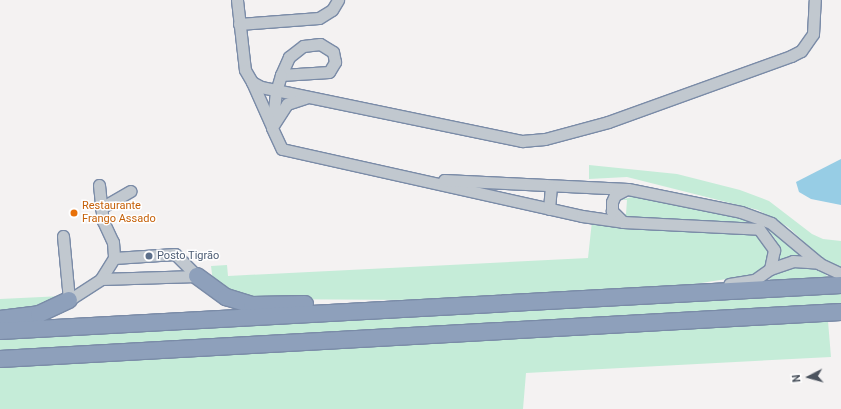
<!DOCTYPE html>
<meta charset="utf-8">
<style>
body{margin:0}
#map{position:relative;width:841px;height:409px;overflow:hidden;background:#f4f2f2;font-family:Roboto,sans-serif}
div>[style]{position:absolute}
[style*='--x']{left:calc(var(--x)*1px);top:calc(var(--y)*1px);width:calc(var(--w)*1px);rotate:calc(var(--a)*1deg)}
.green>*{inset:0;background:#c5ecd8}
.water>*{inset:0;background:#97cde5}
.roads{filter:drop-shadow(1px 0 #7a8ba7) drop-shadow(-1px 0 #7a8ba7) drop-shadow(0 1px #7a8ba7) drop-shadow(0 -1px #7a8ba7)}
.minor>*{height:11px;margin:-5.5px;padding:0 5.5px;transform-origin:5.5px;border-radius:5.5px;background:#c1c8cf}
.highway>*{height:16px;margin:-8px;padding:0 8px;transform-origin:8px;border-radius:8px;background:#8ea0bb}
.dots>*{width:11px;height:11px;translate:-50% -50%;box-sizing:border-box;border:2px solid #fff;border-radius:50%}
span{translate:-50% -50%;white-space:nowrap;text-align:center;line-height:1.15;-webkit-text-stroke:3px #fff;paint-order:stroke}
.food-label{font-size:11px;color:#c56008}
.left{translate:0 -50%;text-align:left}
.service-label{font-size:11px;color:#4e5e75}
.north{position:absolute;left:789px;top:357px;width:40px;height:40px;-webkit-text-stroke:3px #fff;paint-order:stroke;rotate:264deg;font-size:11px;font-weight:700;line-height:16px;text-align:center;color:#4b535e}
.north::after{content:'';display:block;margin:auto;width:14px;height:18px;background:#4b535e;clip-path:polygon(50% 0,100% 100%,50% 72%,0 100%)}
</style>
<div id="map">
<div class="green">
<div style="clip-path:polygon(589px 165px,677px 174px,740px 190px,769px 201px,812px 234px,823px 239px,841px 241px,841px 270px,828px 264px,788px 227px,758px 210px,627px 177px,589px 179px)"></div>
<div style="clip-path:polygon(635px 196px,747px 217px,771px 227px,807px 257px,778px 261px,776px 240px,768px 229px,756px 223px,625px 217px,621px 214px,626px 214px,627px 200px,621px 200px)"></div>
<div style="clip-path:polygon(592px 221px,755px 233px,769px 247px,769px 262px,758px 274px,676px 287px,420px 300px,246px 299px,213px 282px,211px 266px,227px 265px,228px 276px,588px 258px)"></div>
<div style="clip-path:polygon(796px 263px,820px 269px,828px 277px,770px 280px,771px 274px)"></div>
<div style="clip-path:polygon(841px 289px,841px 307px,0 354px,0 337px)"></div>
<div style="clip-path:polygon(63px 296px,53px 305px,0 314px,0 299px)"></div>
<div style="clip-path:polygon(828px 321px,831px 357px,526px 373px,523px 409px,0 409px,0 367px)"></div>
</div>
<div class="water">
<div style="clip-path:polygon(841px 159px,841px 205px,811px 199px,799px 192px,796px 182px)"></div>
</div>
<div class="roads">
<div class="minor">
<div style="--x:237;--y:0;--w:70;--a:83.5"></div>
<div style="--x:245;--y:70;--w:14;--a:60"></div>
<div style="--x:252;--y:82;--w:10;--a:29"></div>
<div style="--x:261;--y:87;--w:267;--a:11.7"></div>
<div style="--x:522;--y:141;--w:23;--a:-5"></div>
<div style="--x:545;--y:139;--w:65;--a:-15.1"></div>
<div style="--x:608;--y:122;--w:195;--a:-19.8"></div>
<div style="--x:791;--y:56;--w:11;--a:-27"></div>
<div style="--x:801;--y:51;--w:21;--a:-55"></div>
<div style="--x:813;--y:34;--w:34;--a:-87"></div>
<div style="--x:239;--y:24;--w:80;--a:-4.3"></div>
<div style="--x:319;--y:18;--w:15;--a:-32"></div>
<div style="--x:332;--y:10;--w:12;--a:-59"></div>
<div style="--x:281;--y:75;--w:48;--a:-3.6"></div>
<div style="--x:329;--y:72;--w:12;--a:-59"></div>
<div style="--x:335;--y:62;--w:10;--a:-101"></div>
<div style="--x:333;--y:52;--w:15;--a:-148"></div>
<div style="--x:320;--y:44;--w:17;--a:173"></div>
<div style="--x:303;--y:46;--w:18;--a:142"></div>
<div style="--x:289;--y:57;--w:20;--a:114"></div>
<div style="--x:281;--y:75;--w:17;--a:107"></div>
<div style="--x:276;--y:91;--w:37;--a:96"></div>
<div style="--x:272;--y:128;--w:23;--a:65"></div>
<div style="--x:282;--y:149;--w:307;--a:12.6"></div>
<div style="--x:582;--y:216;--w:41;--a:8.3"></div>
<div style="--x:623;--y:222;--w:136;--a:2.9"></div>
<div style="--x:759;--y:229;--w:26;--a:54"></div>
<div style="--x:774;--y:250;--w:19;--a:102"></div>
<div style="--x:770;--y:269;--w:19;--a:145"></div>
<div style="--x:754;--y:280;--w:25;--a:171"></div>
<div style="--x:252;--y:82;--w:49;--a:66"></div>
<div style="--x:274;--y:124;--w:24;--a:-57"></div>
<div style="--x:287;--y:104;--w:19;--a:-18"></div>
<div style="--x:444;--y:180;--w:184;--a:2.8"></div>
<div style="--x:628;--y:189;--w:115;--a:11.5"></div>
<div style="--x:741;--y:212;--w:32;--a:20"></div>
<div style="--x:771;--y:223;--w:64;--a:39.9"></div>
<div style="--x:820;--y:264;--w:23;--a:25"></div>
<div style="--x:99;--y:185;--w:36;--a:84"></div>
<div style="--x:103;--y:221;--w:23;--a:65"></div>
<div style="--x:113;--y:242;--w:16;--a:86"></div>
<div style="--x:114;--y:258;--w:25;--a:122"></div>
<div style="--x:101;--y:208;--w:34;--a:-30"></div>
<div style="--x:549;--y:209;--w:21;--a:-85"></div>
<div style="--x:623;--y:222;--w:16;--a:-135"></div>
<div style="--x:612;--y:211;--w:9;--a:-90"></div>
<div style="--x:612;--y:202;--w:8;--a:-67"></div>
<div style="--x:615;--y:195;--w:13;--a:-27"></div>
<div style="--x:63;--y:236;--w:64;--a:84.6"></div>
<div style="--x:69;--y:300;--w:38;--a:-33"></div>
<div style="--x:101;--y:279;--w:96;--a:-1.8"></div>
<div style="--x:114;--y:258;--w:61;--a:-3.8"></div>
<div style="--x:175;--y:254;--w:31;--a:45"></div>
<div style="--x:770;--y:269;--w:24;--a:-19"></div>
<div style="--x:793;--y:261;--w:26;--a:4"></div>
</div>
<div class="highway">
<div style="--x:197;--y:276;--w:36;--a:36"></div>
<div style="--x:226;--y:297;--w:27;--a:17"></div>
<div style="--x:252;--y:305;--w:53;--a:-1.1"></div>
<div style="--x:0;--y:319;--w:39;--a:-7"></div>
<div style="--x:39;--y:314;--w:33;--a:-25"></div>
<div style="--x:0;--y:331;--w:842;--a:-3.13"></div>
<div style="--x:0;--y:359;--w:842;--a:-3.2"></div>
</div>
</div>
<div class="dots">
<div style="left:74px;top:213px;background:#e8710a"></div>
<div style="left:149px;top:256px;background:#5c6f8a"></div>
</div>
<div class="food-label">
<span class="left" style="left:82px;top:213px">Restaurante<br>Frango Assado</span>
</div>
<div class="service-label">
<span class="left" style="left:157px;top:256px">Posto Tigrão</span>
</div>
<div class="north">N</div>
</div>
